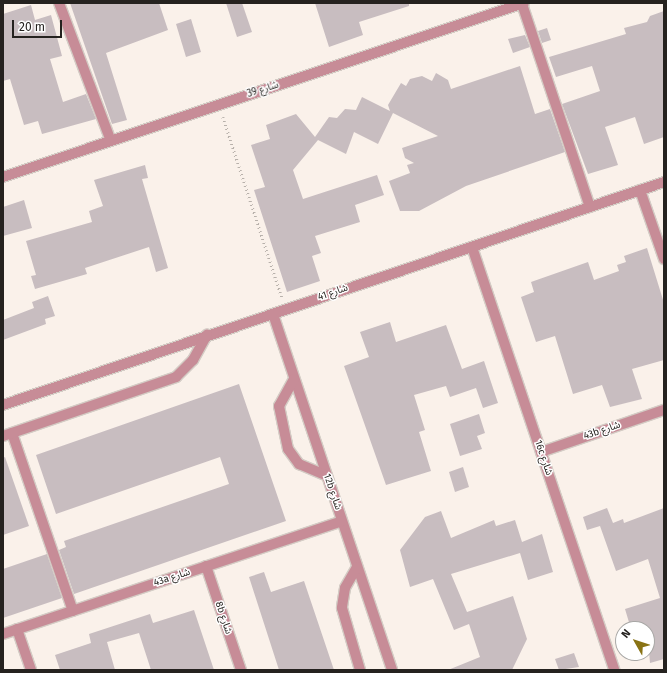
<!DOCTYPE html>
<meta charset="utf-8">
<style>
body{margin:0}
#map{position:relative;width:667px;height:673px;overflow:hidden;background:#faf1ea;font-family:"Fira Sans","Noto Sans Arabic",sans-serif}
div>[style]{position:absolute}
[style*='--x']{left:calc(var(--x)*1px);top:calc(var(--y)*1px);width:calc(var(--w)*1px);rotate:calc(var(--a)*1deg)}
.building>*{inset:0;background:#c8bdc0}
.path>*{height:2.5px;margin-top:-1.25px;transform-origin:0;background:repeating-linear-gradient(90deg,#b8b1ab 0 1px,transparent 0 4px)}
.roads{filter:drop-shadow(1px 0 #d4ccc5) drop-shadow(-1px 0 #d4ccc5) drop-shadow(0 1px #d4ccc5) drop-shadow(0 -1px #d4ccc5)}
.minor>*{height:10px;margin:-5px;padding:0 5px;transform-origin:5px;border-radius:5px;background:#c78c97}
span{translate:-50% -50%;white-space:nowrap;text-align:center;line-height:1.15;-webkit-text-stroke:3px #fff;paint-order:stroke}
.street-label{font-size:10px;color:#25221f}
.frame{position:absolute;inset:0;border:4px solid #25221f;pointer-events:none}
.north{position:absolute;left:615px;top:621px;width:40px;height:40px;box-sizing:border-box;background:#fff;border:1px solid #a8a7a5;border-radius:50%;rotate:309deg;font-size:11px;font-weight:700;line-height:16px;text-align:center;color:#25221f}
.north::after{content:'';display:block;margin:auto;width:14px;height:18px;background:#897315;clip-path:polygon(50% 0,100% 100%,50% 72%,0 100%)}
.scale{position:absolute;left:12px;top:20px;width:50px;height:18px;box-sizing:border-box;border:2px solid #25221f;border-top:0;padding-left:5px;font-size:12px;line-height:14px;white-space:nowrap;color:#25221f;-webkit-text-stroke:3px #fff;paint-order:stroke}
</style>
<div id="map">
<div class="building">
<div style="clip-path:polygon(70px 3px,159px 3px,168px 30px,106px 53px,127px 120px,112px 124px)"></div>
<div style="clip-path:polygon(226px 3px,242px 3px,252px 32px,237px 37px)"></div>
<div style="clip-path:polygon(315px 3px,409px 3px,409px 6px,359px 22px,363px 35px,329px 47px)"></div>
<div style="clip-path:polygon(31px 5px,35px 20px,51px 15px,62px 56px,50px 59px,63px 102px,86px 94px,96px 119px,42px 134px,38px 121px,24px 125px,10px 79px,3px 81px,3px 14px)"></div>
<div style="clip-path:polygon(664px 11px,664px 137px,644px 144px,635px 117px,605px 127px,618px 165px,588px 174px,562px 104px,600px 91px,592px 66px,556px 77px,549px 57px,626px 34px,624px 28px,647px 22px,650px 16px)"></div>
<div style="clip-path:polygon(191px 19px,201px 52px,186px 57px,176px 24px)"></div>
<div style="clip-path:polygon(547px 28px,551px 40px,542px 43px,538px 31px)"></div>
<div style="clip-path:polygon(525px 35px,530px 47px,513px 53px,508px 39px)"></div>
<div style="clip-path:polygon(520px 66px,535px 114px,550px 109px,565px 152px,466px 186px,419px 211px,400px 211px,389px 181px,410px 173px,407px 165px,414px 163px,405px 158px,402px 148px,438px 136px,393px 113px,378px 144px,354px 132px,346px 154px,318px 140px,293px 170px,303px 199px,377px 175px,384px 195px,355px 205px,360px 222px,315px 236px,321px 253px,312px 256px,320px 281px,287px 292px,254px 190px,265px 187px,251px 145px,270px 139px,266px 125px,296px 114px,315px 137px,329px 117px,337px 118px,345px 109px,356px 110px,362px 97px,390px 111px,388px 105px,401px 83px,406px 86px,410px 79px,422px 76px,432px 81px,436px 73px,448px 80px,451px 89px)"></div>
<div style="clip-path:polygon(145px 165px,148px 178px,142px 179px,168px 268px,156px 272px,149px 247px,85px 268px,87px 274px,35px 289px,31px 276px,36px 275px,26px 241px,92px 222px,89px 211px,103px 206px,94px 180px)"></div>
<div style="clip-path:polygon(24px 200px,32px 228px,3px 236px,3px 207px)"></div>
<div style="clip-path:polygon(647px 248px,664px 303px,664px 360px,632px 369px,642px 399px,610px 407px,602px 385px,573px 394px,555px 336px,536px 342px,521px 297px,534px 292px,531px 282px,588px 262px,594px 280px,619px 271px,617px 265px,626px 262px,624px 256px)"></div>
<div style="clip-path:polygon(48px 296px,55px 316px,45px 319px,46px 324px,3px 340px,3px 320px,34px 308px,32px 302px)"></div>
<div style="clip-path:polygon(390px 322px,396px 342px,446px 325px,462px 369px,484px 361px,498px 403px,483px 408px,476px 388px,450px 397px,446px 386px,414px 395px,425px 430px,419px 432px,431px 471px,386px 485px,344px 366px,369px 357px,360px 332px)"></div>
<div style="clip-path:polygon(239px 384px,286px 521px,74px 594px,59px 550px,66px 547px,64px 541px,229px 484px,220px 457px,56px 514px,36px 455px)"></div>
<div style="clip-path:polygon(479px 414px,485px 433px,477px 436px,482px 449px,460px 456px,450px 424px)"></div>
<div style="clip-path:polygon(5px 457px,29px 526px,3px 535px,3px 458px)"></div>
<div style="clip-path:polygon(463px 467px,469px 487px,455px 492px,449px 472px)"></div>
<div style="clip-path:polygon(607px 508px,613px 523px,623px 519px,624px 523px,664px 508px,664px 659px,650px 663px,647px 629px,631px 629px,625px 609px,660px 598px,648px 559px,616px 571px,600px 526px,587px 530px,583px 517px)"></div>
<div style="clip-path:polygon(441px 511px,451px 538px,494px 520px,496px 526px,515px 520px,522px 542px,542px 534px,553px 572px,528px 580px,520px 553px,451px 574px,467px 612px,513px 596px,527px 639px,512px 670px,448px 670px,480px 657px,469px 624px,454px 630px,433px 579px,410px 587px,400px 550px,425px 517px)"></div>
<div style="clip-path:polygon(47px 554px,62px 598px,3px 618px,3px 569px)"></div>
<div style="clip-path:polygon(264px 572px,271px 592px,304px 581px,334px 670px,279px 670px,249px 577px)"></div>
<div style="clip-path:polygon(194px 610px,214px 670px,151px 670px,139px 633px,107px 642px,115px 670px,60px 670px,55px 655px,91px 643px,89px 634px,150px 614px,153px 623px)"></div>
<div style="clip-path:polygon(574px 653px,579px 667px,559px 670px,555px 659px)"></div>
</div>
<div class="path">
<div style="--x:223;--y:117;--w:190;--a:71.9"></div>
</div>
<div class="roads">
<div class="minor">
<div style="--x:59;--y:3;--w:147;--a:69.4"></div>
<div style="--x:522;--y:4;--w:214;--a:71.5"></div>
<div style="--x:3;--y:177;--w:549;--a:-18.47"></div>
<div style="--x:640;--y:190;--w:73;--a:70.8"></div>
<div style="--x:472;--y:247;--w:446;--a:71.4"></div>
<div style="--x:273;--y:314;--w:375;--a:71.5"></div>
<div style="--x:294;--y:379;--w:31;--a:119"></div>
<div style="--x:279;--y:406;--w:44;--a:78.2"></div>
<div style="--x:288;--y:449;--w:19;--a:54"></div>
<div style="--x:299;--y:464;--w:30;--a:23"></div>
<div style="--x:3;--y:405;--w:698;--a:-18.64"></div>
<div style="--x:12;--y:433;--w:188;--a:71.1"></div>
<div style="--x:3;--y:436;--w:183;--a:-18.8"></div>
<div style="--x:176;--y:377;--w:24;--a:-45"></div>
<div style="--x:193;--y:360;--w:29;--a:-61"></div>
<div style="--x:541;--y:452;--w:130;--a:-18.9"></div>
<div style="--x:206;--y:566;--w:110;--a:71.4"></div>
<div style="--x:357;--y:567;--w:24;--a:120"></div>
<div style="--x:345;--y:588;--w:20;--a:99"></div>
<div style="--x:342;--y:608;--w:65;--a:73.8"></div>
<div style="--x:17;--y:629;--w:43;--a:71.1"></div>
<div style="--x:3;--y:634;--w:357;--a:-18.4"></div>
</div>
</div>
<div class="street-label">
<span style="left:263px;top:90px;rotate:-18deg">شارع 39</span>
<span style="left:333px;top:293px;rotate:-19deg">شارع 41</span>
<span style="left:602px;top:431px;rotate:-19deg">43b شارع</span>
<span style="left:543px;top:458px;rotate:71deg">16c شارع</span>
<span style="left:332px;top:492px;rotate:71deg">12b شارع</span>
<span style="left:172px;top:578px;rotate:-18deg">43a شارع</span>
<span style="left:223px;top:618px;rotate:71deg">8b شارع</span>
</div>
<div class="frame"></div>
<div class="north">N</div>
<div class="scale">20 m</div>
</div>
